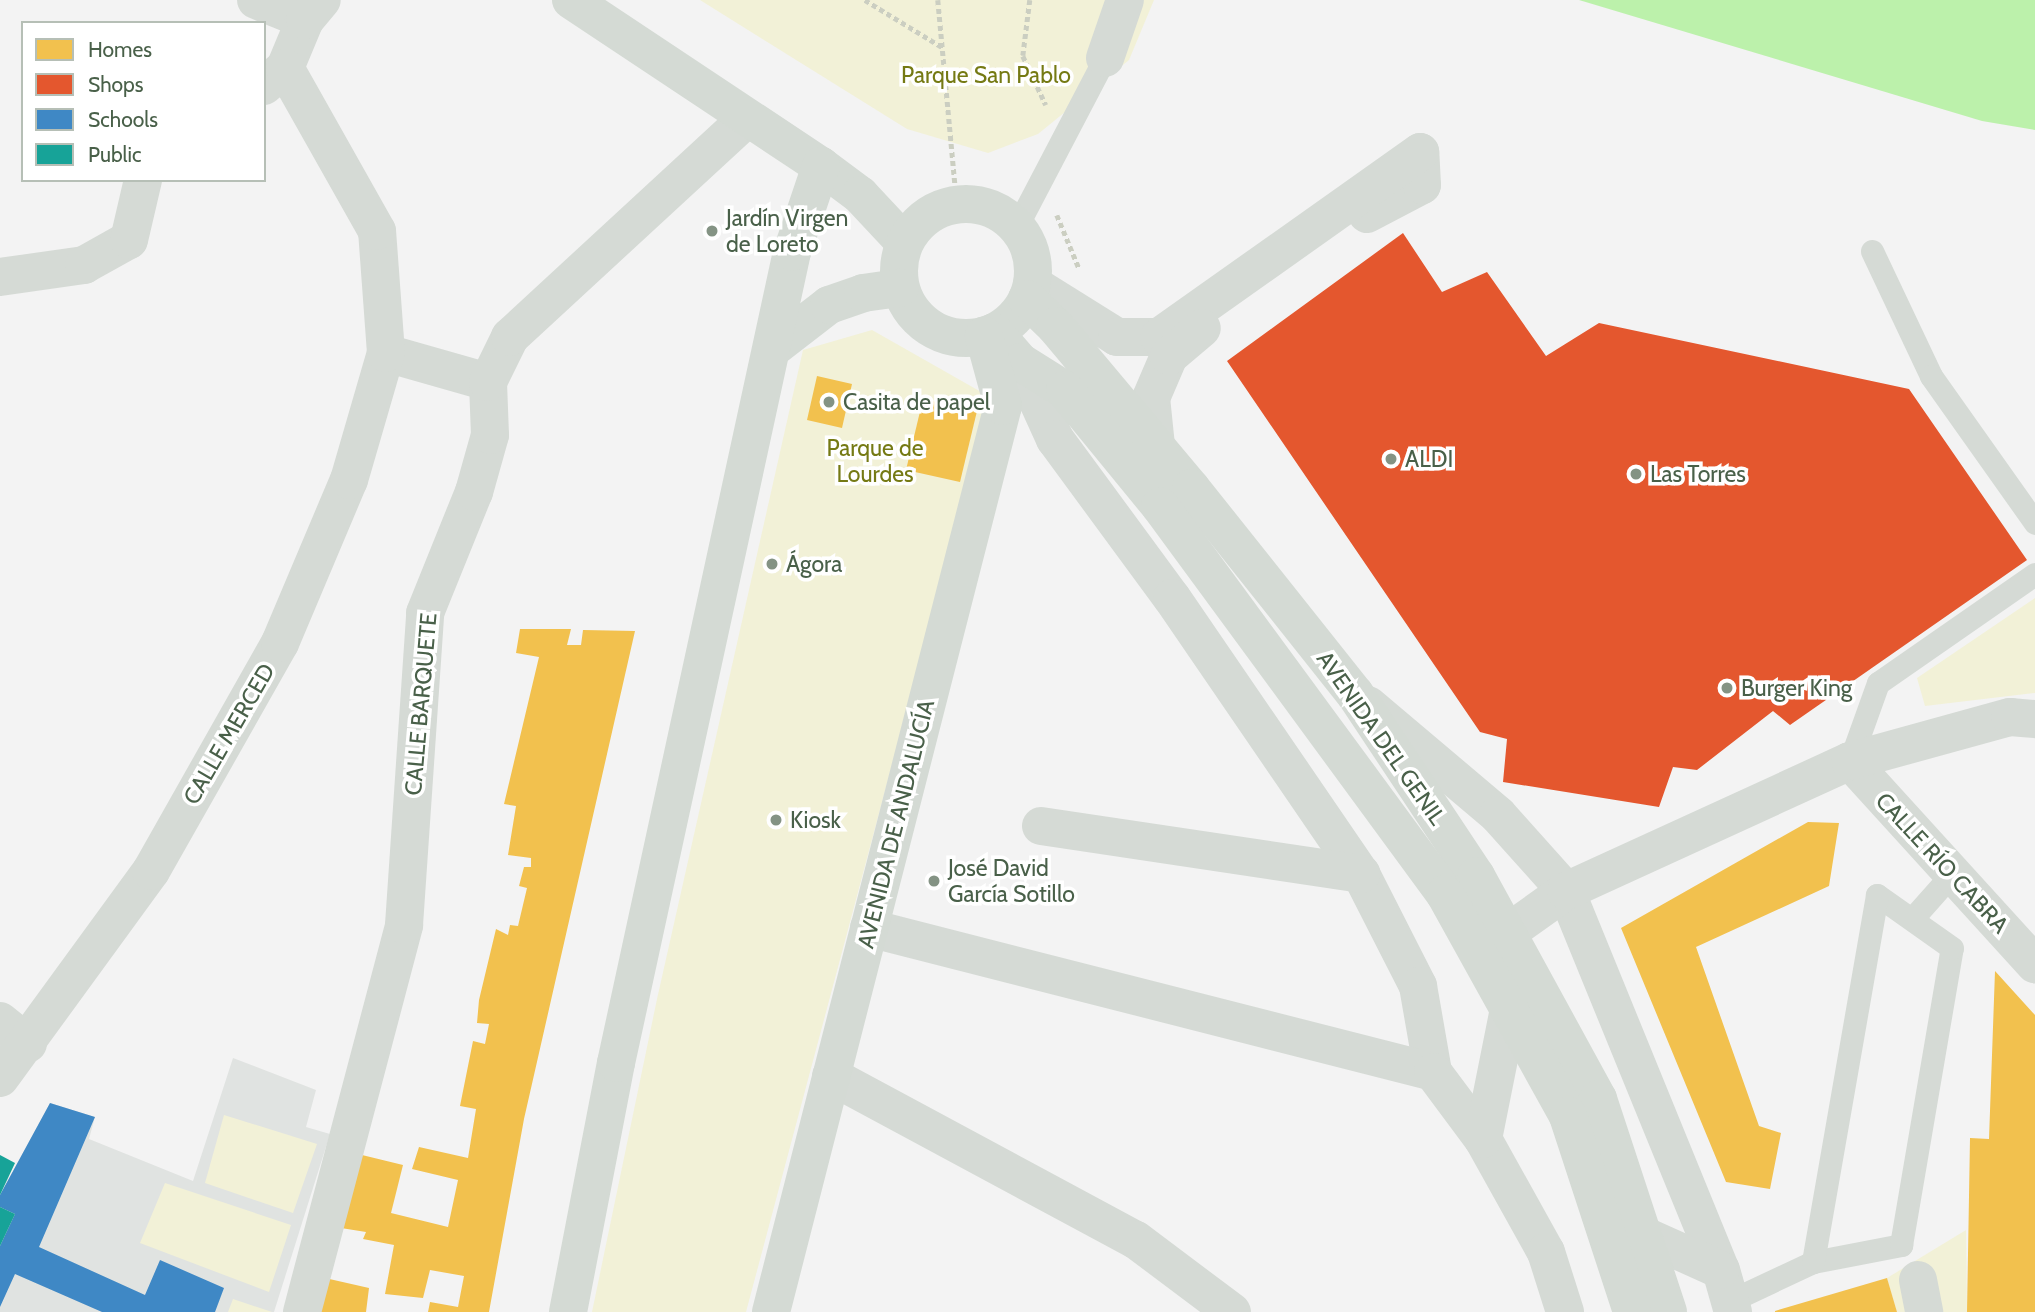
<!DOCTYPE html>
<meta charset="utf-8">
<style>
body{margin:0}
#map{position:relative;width:2035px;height:1312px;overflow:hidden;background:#f3f3f3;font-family:Cabin,sans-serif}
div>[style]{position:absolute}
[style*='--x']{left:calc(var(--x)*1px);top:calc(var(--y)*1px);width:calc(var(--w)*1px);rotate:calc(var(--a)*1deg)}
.education>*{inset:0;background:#e0e3e1}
.green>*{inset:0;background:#f2f1d7}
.water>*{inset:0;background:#bcf1ab}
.homes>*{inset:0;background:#f2c14e}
.shops>*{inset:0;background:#e4572e}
.schools>*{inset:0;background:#3f88c5}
.public>*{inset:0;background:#17a398}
.path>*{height:4.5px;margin-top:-2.25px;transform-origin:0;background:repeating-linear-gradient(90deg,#cbcec1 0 5px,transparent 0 8.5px)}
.lane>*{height:23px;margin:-11.5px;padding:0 11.5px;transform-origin:11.5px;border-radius:11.5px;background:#d5dad5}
.street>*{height:38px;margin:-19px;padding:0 19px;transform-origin:19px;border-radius:19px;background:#d5dad5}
.secondary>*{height:38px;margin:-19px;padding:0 19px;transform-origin:19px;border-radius:19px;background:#d4dad4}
.secondary>.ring{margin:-19px;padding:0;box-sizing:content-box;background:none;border:38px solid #d4dad4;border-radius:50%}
.dots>*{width:19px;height:19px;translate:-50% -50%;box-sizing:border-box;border:4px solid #fff;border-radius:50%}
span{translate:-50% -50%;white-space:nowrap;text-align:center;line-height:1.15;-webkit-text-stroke:7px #fff;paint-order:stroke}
.park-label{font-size:23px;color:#757a14}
.poi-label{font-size:23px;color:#496049}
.left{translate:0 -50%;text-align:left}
.street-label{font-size:23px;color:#496049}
.legend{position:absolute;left:21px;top:21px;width:245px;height:161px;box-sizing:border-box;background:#fff;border:2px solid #b6bfb6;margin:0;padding:9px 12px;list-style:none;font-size:21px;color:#496049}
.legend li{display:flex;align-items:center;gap:14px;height:35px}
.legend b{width:35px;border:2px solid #b6bfb6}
</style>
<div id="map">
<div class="education">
<div style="clip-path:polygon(233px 1058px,316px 1090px,306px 1127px,330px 1134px,274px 1312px,0 1312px,0 1195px,50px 1103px,95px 1117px,89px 1139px,193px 1181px)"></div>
</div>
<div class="green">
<div style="clip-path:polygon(700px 0,1154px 0,1129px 60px,1038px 134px,988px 153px,907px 129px)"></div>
<div style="clip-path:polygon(872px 330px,990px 397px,746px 1312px,592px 1312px,657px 999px,803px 350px)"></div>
<div style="clip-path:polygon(2035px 598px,2035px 693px,1925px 706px,1917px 678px)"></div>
<div style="clip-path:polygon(224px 1115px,317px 1144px,293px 1213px,205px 1183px)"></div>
<div style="clip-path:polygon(165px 1183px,291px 1225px,269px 1292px,140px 1243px)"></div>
<div style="clip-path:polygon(1966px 1230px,1967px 1312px,1897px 1312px,1887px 1278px)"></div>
<div style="clip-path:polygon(233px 1299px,272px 1312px,228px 1312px)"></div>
</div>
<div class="water">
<div style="clip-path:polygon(1579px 0,2035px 0,2035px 130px,1982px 121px)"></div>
</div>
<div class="homes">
<div style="clip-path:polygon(817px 376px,852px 384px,842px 428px,807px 420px)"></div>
<div style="clip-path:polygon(923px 399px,977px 411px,960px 482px,906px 470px)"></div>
<div style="clip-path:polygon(520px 629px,571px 629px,567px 645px,581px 645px,583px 630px,635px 631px,524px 1119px,489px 1312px,428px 1312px,430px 1302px,458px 1307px,464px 1276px,430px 1270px,423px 1298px,385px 1294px,394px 1245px,363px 1239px,366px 1232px,341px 1228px,362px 1155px,403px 1165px,391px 1213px,448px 1227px,458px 1180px,412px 1169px,419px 1147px,468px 1158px,476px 1109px,460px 1106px,473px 1041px,485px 1044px,489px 1024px,477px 1023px,479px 1000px,496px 929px,508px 935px,510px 925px,518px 926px,527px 888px,519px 886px,524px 867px,531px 867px,531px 858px,508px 855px,516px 806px,504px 804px,539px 657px,516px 653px)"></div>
<div style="clip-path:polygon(1808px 822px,1839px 823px,1829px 886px,1696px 947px,1759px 1126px,1781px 1133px,1770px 1189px,1726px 1182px,1621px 928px)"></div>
<div style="clip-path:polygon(1995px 971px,2035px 1015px,2035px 1312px,1967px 1312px,1970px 1138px,1989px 1139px)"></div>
<div style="clip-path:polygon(325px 1278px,369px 1288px,366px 1312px,313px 1312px)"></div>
<div style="clip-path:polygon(1887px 1278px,1897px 1312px,1775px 1312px,1775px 1311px)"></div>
</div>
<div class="shops">
<div style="clip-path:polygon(1403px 233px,1442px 292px,1487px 272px,1546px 356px,1599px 323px,1909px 389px,2027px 560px,1790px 725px,1773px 711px,1697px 770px,1673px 767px,1659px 807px,1503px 782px,1507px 739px,1480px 732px,1227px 361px)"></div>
</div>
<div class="schools">
<div style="clip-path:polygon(50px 1103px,95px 1117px,39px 1247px,145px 1295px,160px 1260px,224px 1288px,215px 1312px,102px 1312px,15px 1274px,0 1307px,0 1246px,15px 1214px,0 1207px,0 1195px)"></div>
</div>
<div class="public">
<div style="clip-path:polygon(0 1155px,15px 1163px,0 1195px)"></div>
<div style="clip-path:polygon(0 1207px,15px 1214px,0 1246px)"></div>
</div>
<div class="path">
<div style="--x:865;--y:0;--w:90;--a:31.4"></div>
<div style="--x:938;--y:0;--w:204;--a:84.7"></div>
<div style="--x:1030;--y:0;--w:56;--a:97.1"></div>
<div style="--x:1023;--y:56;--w:54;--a:64.9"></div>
<div style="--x:1057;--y:215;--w:57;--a:67.5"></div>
</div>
<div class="lane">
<div style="--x:1017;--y:226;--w:190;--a:-62.4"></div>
<div style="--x:1872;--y:251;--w:138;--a:64.7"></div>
<div style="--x:1931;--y:376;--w:180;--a:54.7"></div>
<div style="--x:1850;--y:761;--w:83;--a:-70.3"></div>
<div style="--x:1878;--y:683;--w:191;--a:-34.8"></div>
<div style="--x:1912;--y:919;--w:59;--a:-48.4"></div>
<div style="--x:1730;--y:1301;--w:92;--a:-25.2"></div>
<div style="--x:1813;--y:1262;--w:90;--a:-10.9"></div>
<div style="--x:1901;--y:1245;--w:301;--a:-80.3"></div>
<div style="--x:1952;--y:948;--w:92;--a:-144.8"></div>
<div style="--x:1877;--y:895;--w:373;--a:99.9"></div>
</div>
<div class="street">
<div style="--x:256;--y:0;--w:53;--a:22.2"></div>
<div style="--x:1105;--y:58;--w:61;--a:-71"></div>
<div style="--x:264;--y:86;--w:28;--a:-41"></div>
<div style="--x:285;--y:68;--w:52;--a:-67.4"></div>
<div style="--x:305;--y:20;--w:26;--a:-50"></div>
<div style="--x:1367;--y:214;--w:62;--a:-27.8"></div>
<div style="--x:1422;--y:185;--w:33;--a:-93"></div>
<div style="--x:0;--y:277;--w:85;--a:-8.1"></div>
<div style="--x:84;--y:265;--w:51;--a:-29.1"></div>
<div style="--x:129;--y:240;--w:62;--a:-76.9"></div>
<div style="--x:1032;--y:284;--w:100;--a:31.9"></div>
<div style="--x:1117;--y:337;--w:42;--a:0"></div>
<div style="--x:1159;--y:337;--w:320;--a:-35.3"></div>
<div style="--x:386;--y:353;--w:106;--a:15.9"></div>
<div style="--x:1020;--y:362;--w:85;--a:65.6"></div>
<div style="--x:1055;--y:439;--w:197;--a:53.7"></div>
<div style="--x:1172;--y:598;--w:335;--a:55.6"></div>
<div style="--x:1361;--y:874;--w:126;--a:63"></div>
<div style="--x:1418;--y:986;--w:87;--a:80.1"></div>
<div style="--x:1156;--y:446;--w:48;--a:-95.9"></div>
<div style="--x:1151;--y:398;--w:46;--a:-66.8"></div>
<div style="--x:1169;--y:356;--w:43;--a:-40.3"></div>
<div style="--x:1368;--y:705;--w:170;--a:40.2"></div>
<div style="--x:1498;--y:815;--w:102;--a:48.2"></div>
<div style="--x:1566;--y:891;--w:409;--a:67.8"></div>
<div style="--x:1721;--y:1270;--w:44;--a:74.1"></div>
<div style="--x:1850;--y:761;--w:275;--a:47.7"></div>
<div style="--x:1041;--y:826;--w:324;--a:8.5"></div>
<div style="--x:1483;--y:913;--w:31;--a:40"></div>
<div style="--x:1507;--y:933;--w:72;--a:-35.4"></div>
<div style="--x:1566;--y:891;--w:312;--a:-24.6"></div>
<div style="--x:1850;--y:761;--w:166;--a:-15.4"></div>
<div style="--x:2010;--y:717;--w:25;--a:5"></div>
<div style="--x:869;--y:928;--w:582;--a:14.32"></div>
<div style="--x:1433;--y:1072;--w:84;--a:53.3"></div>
<div style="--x:1483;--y:1139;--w:129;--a:60.9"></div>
<div style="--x:1546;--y:1252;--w:63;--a:72.4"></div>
<div style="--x:0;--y:1021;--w:36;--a:39"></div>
<div style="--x:831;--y:1076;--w:346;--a:28.3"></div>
<div style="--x:1136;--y:1240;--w:120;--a:36.9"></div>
<div style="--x:0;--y:1078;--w:256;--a:-53.9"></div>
<div style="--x:151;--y:871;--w:262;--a:-60.5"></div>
<div style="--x:280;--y:643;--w:177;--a:-67.1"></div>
<div style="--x:349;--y:480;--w:132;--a:-73.8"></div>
<div style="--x:386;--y:353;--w:122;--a:-94.2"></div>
<div style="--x:377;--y:231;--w:187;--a:-119.4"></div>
<div style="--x:1483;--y:1139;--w:133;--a:-78.7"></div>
<div style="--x:1643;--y:1235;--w:85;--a:24.2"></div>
<div style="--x:1918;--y:1280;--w:33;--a:79"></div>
<div style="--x:302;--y:1312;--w:400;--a:-75.2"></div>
<div style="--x:404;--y:925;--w:313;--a:-86.1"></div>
<div style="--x:425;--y:613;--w:131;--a:-68"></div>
<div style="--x:474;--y:492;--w:59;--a:-74.3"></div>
<div style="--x:490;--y:435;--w:53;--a:-92.2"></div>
<div style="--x:488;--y:382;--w:50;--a:-63.9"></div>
<div style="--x:510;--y:337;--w:323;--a:-42.7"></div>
</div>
<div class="secondary">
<div style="--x:571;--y:0;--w:300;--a:33.6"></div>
<div style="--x:821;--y:166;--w:49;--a:36.6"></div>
<div style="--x:860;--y:195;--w:64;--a:46.9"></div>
<div class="ring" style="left:899px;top:204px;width:96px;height:96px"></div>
<div style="--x:1027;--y:299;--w:39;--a:44"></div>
<div style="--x:1055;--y:326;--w:212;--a:50"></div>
<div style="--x:1191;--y:488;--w:263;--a:51.5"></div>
<div style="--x:1355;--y:694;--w:219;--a:56.4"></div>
<div style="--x:1476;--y:876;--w:254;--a:61.3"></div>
<div style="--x:1598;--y:1099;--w:224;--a:71.8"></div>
<div style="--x:994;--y:332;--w:40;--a:49"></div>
<div style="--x:1020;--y:362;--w:53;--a:31.9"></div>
<div style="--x:1065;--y:390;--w:150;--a:50.7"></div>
<div style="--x:1160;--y:506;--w:481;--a:53.7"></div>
<div style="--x:1445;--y:894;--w:254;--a:61"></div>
<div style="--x:1568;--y:1116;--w:206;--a:71.9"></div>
<div style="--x:772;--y:349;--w:72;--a:-37.7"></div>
<div style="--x:829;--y:305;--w:36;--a:-19"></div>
<div style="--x:863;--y:293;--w:37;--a:-8"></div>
<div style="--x:568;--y:1312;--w:254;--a:-79.1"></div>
<div style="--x:616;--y:1063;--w:830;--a:-77.76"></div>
<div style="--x:792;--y:252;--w:91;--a:-71.4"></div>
<div style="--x:771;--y:1312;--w:935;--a:-75.64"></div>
<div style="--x:1003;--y:406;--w:73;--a:-105.2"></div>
</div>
<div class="dots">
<div style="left:712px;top:231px;background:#849384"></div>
<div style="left:829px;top:402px;background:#849384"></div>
<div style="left:1391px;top:459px;background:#849384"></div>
<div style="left:1636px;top:474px;background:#849384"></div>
<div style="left:772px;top:564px;background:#849384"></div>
<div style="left:1727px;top:688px;background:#849384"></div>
<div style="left:776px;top:820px;background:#849384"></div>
<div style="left:934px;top:881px;background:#849384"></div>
</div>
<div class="park-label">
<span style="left:986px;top:75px">Parque San Pablo</span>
<span style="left:875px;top:461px">Parque de<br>Lourdes</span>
</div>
<div class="poi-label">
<span class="left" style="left:726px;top:231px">Jardín Virgen<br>de Loreto</span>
<span class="left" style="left:843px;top:402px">Casita de papel</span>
<span class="left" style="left:1405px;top:459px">ALDI</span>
<span class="left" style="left:1650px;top:474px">Las Torres</span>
<span class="left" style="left:786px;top:564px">Ágora</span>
<span class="left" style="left:1741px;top:688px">Burger King</span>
<span class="left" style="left:790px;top:820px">Kiosk</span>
<span class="left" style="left:948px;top:881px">José David<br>García Sotillo</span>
</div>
<div class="street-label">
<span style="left:421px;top:704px;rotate:-85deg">CALLE BARQUETE</span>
<span style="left:229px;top:734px;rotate:-60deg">CALLE MERCED</span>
<span style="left:1381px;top:738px;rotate:55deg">AVENIDA DEL GENIL</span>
<span style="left:896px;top:824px;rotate:-76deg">AVENIDA DE ANDALUCÍA</span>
<span style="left:1942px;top:863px;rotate:47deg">CALLE RÍO CABRA</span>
</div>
<ul class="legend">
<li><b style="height:19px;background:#f2c14e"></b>Homes</li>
<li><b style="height:19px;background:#e4572e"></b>Shops</li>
<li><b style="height:19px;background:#3f88c5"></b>Schools</li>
<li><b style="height:19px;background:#17a398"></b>Public</li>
</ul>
</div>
